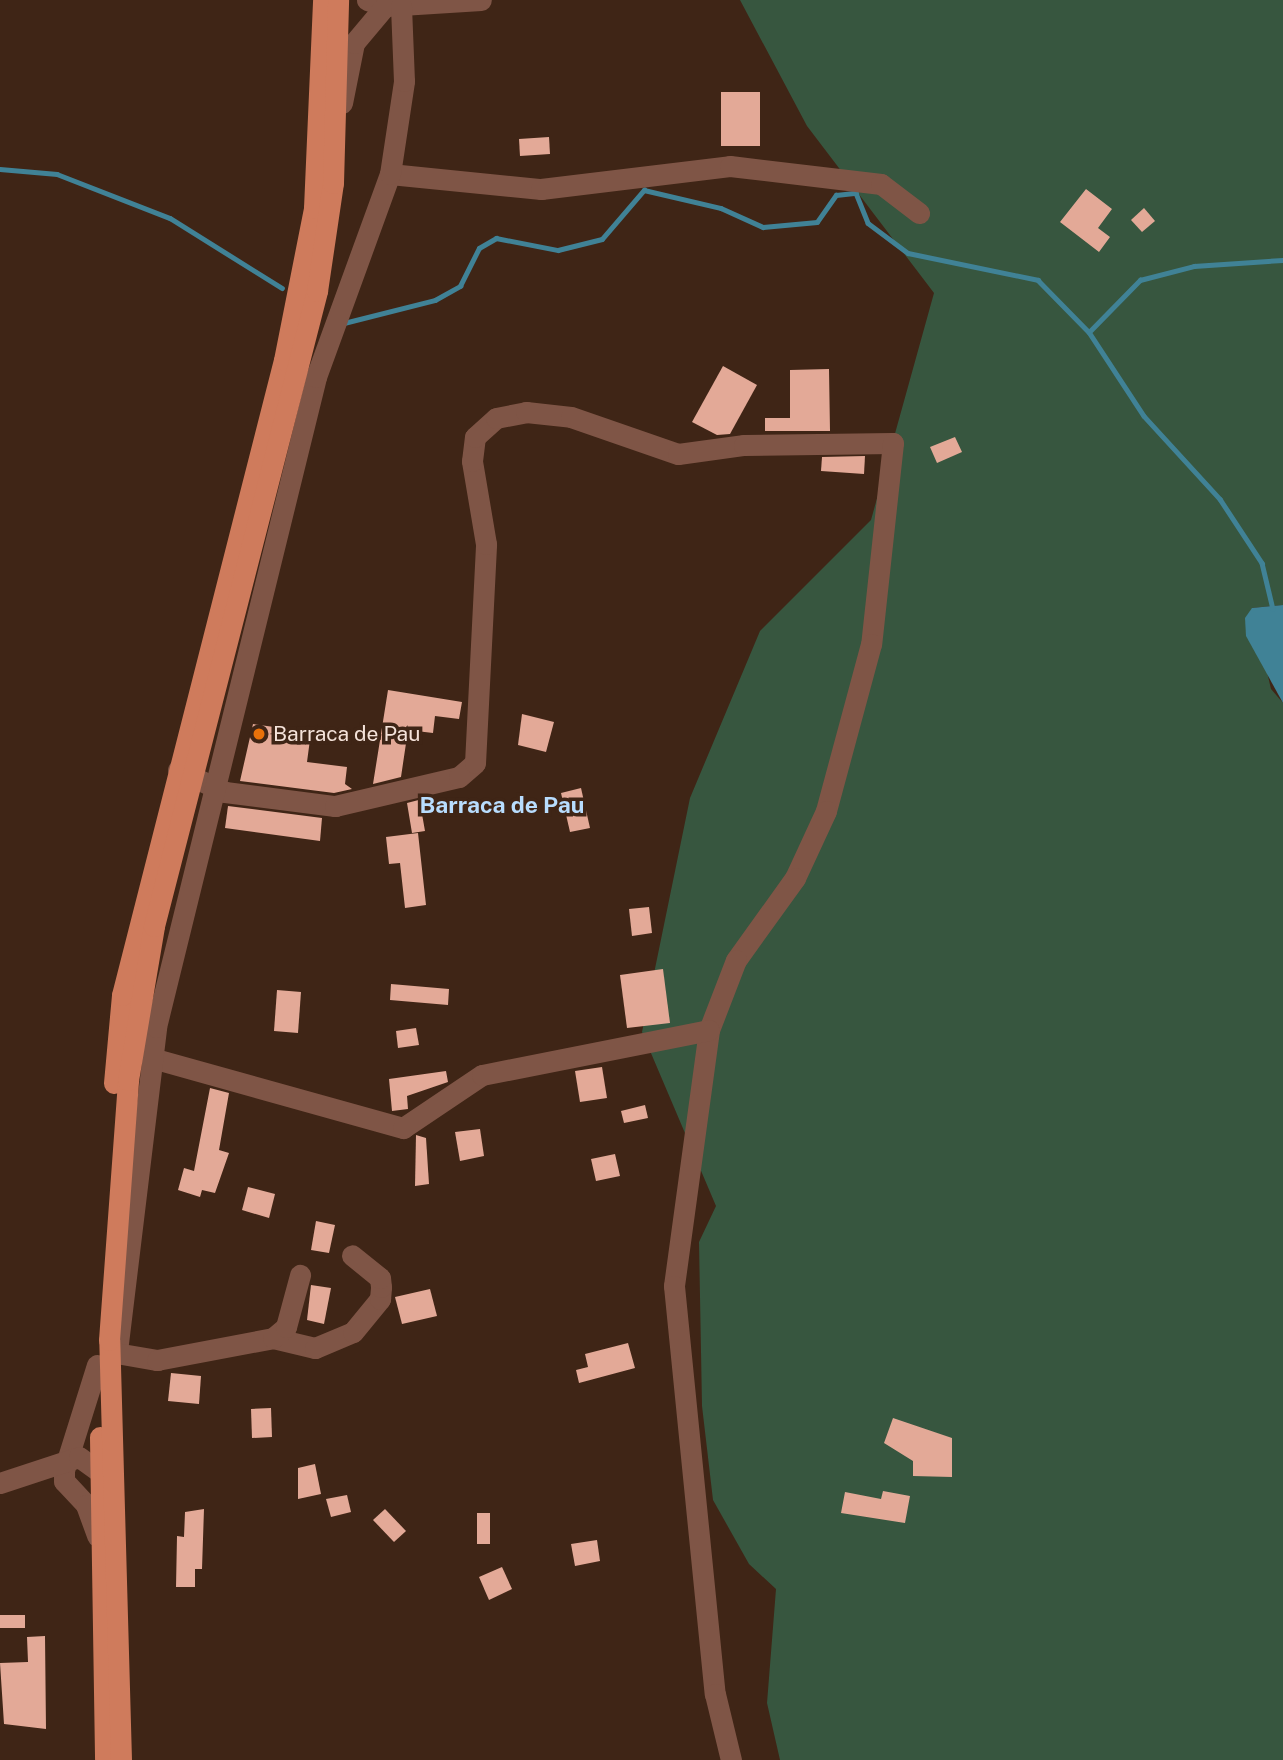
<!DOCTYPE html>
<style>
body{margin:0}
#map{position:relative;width:1283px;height:1760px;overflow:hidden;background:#3f2516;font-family:"Public Sans",sans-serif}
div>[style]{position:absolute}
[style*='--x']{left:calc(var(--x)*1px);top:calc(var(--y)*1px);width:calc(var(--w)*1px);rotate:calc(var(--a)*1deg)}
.green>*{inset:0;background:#37563f}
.water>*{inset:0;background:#408296}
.stream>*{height:4.5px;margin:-2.25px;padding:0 2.25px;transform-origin:2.25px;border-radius:2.25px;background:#408296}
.building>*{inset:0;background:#e3a997}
.minor>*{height:21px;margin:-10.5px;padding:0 10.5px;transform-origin:10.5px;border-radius:10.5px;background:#7f5546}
.major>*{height:21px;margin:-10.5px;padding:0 10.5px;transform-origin:10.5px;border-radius:10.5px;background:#cf7b5c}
.dots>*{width:19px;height:19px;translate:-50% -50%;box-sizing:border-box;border:4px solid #3f2516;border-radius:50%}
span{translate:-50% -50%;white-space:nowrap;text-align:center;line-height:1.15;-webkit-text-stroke:7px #3f2516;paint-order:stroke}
.poi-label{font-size:21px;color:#f5e3da}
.left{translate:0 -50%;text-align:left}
.neighbourhood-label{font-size:23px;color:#b8ddfe;font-weight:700}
</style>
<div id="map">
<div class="green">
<div style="clip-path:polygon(740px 0,1283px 0,1283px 605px,1252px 608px,1271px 689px,1283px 703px,1283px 1760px,780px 1760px,767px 1703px,776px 1589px,749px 1564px,713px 1500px,702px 1406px,699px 1242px,716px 1206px,642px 1032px,690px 798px,760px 631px,871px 520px,934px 293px,807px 126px)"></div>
</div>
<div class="water">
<div style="clip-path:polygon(1283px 605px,1283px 703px,1246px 636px,1245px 618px,1252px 608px)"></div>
</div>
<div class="stream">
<div style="--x:0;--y:169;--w:57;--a:5"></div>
<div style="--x:57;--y:174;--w:121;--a:21.3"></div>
<div style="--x:170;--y:218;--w:132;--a:32"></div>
<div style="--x:344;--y:323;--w:94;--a:-14.2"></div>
<div style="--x:435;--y:300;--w:29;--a:-29"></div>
<div style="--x:460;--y:286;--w:42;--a:-63.4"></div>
<div style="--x:479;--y:248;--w:20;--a:-30"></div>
<div style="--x:496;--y:238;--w:63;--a:11"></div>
<div style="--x:558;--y:250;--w:45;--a:-14"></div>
<div style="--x:602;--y:239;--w:65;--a:-49.4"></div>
<div style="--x:644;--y:190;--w:79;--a:13.2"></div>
<div style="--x:721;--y:208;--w:46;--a:24.3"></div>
<div style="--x:763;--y:227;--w:54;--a:-5.3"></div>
<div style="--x:817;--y:222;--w:33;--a:-55"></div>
<div style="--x:836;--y:195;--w:20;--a:-6"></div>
<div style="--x:856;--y:193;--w:32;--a:68"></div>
<div style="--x:868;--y:223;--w:50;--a:36.9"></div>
<div style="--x:908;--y:253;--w:133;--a:11.7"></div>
<div style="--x:1038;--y:280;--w:73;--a:45.6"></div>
<div style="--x:1089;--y:332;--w:100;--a:56.8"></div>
<div style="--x:1144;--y:416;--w:113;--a:47.5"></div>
<div style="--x:1220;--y:499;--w:77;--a:56.7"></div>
<div style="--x:1262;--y:563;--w:47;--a:76.6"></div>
<div style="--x:1089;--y:332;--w:73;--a:-45.6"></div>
<div style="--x:1140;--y:280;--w:56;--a:-14.5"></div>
<div style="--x:1194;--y:266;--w:89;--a:-3.9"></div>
</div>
<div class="building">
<div style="clip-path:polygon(721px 92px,760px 92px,760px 146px,721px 146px)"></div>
<div style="clip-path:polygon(549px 137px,550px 154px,520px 156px,519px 139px)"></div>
<div style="clip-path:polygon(1086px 189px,1112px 209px,1098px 228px,1110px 237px,1099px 252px,1060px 222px)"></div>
<div style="clip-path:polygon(1144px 208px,1155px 221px,1142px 232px,1131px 220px)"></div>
<div style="clip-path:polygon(723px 366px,757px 385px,730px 434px,717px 435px,692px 422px)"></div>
<div style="clip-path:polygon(829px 369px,830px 431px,765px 431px,765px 418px,790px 418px,790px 370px)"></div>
<div style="clip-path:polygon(955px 437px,962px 452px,937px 463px,930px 447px)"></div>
<div style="clip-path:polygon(865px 456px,864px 474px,821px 471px,822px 457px)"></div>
<div style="clip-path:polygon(388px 690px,462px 702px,459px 719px,435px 716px,433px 733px,408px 730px,401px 777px,373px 784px)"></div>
<div style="clip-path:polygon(522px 714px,554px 722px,546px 752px,518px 745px)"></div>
<div style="clip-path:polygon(253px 724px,311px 732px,307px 762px,347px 767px,345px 784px,352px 789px,334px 793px,240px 781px)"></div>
<div style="clip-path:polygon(581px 788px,590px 828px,570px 832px,561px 793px)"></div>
<div style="clip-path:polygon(434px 796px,437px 812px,422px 814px,425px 831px,412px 833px,407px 803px)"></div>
<div style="clip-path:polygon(228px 806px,322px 818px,320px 841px,225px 828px)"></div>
<div style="clip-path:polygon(418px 833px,426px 905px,405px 908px,400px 863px,389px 864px,386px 837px)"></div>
<div style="clip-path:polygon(649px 907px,652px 933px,632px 936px,629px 909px)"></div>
<div style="clip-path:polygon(663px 969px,670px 1023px,627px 1028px,620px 975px)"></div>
<div style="clip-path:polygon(391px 984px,449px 989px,448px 1005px,390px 1000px)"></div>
<div style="clip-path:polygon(277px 990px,301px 992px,298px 1033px,274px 1031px)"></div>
<div style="clip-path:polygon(416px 1028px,419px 1045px,398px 1048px,396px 1031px)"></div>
<div style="clip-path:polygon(602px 1067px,607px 1098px,580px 1102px,575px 1071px)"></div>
<div style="clip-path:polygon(446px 1071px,448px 1082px,407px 1096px,408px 1109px,392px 1111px,389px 1079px)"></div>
<div style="clip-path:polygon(210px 1088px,229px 1093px,219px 1150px,229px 1153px,215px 1193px,202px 1190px,200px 1197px,178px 1190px,184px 1168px,194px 1171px)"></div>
<div style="clip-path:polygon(645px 1105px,648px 1118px,624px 1123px,621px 1111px)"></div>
<div style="clip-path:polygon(480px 1129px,484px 1156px,460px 1161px,455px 1132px)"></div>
<div style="clip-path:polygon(416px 1135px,426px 1138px,429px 1184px,415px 1186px)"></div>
<div style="clip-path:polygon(615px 1154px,620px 1176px,596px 1181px,591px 1159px)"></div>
<div style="clip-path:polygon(248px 1187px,275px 1194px,269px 1218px,242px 1210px)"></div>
<div style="clip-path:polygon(316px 1221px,335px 1225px,329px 1253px,311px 1250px)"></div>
<div style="clip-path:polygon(311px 1285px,331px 1288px,324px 1324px,307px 1320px)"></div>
<div style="clip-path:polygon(430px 1289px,437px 1316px,402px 1324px,395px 1297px)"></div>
<div style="clip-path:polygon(628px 1343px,635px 1368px,579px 1383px,576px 1370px,588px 1367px,585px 1354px)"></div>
<div style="clip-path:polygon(171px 1373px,201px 1376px,199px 1404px,168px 1401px)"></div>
<div style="clip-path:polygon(271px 1408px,272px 1437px,252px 1438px,251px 1409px)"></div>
<div style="clip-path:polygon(893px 1418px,952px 1438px,952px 1477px,913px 1476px,913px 1461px,884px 1443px)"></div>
<div style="clip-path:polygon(315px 1464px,321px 1494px,298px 1499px,298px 1468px)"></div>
<div style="clip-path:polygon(883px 1491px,910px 1496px,905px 1523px,841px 1513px,845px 1492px,881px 1499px)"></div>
<div style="clip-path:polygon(347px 1495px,351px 1512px,331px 1517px,326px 1499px)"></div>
<div style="clip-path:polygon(204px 1509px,202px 1569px,195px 1569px,195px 1587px,176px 1587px,177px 1536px,184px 1537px,185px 1512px)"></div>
<div style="clip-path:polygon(385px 1509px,406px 1531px,394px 1542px,373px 1520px)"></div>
<div style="clip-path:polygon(477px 1513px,490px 1513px,490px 1544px,477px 1544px)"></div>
<div style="clip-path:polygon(597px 1540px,600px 1561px,575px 1566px,571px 1544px)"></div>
<div style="clip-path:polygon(502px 1567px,512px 1589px,489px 1600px,479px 1577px)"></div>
<div style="clip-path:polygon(0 1615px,25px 1615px,25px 1628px,0 1628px)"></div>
<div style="clip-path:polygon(45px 1636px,46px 1729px,4px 1724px,0 1663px,28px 1662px,27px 1637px)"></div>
</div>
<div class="minor">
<div style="--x:367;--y:0;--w:19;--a:18"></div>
<div style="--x:385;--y:6;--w:96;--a:-3.6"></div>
<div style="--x:342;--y:103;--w:61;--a:-78.7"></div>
<div style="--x:354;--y:43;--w:48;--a:-50"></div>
<div style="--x:390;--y:174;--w:152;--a:5.7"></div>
<div style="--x:541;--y:189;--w:190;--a:-6.9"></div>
<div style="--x:730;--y:166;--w:152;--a:6.8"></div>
<div style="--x:881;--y:184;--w:48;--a:37.3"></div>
<div style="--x:178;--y:770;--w:52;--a:25.1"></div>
<div style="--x:225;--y:792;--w:111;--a:7.3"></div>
<div style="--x:335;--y:806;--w:127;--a:-13.2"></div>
<div style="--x:459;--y:777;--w:21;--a:-41"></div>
<div style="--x:475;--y:763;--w:219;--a:-87.1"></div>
<div style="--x:486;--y:544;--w:84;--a:-99.6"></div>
<div style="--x:472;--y:461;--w:24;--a:-83"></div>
<div style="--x:475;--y:437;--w:28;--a:-42"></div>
<div style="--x:496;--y:418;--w:31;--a:-11"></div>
<div style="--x:526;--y:412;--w:45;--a:6.3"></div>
<div style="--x:571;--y:417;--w:113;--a:19.1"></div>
<div style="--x:678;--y:454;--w:67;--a:-7.8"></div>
<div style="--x:744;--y:445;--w:149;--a:-0.8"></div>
<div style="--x:893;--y:443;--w:202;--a:96.2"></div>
<div style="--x:871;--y:644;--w:173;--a:105.1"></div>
<div style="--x:826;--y:811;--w:74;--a:114.8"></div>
<div style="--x:795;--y:878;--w:101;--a:125.7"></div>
<div style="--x:736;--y:960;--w:75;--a:111.1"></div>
<div style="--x:709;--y:1030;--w:258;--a:97.8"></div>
<div style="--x:674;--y:1286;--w:410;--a:84.3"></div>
<div style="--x:715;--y:1694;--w:68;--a:76.4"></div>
<div style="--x:152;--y:1058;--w:261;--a:15.6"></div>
<div style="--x:403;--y:1128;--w:95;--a:-33.9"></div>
<div style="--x:482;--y:1075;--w:231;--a:-11.2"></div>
<div style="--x:273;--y:1338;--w:43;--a:13.4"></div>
<div style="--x:315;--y:1348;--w:41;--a:-22.8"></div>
<div style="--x:353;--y:1332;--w:43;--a:-50.7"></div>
<div style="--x:380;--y:1299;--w:12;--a:-85"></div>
<div style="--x:381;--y:1287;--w:9;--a:-96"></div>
<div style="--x:380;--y:1278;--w:36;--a:-141"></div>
<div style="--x:118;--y:1343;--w:318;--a:-83.1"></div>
<div style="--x:156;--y:1027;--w:669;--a:-76.17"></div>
<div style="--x:316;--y:377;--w:216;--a:-70"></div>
<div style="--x:390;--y:174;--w:94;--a:-81.4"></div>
<div style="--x:404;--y:81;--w:75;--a:-92.3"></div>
<div style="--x:116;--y:1353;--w:42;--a:9.7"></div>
<div style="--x:157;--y:1360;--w:118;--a:-10.7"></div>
<div style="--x:273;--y:1338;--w:17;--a:-40"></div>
<div style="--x:286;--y:1327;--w:54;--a:-74.9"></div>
<div style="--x:97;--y:1365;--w:110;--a:107.4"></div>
<div style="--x:64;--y:1470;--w:11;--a:90"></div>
<div style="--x:64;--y:1481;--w:33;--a:47"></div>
<div style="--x:86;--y:1505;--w:33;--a:70"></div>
<div style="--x:0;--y:1483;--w:83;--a:-18.2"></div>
<div style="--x:79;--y:1457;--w:24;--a:36"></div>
</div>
<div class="major">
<div style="--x:114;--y:1083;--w:88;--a:-84.8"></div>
<div style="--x:122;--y:995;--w:655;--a:-75.69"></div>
<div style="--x:284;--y:360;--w:155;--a:-78.8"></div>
<div style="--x:314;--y:208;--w:208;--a:-87.5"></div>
<div style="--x:100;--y:1437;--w:323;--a:89.1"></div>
<div style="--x:121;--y:1760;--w:420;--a:-91.6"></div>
<div style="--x:109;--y:1340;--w:261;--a:-85.8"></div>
<div style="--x:128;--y:1080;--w:156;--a:-80.4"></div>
<div style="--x:154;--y:926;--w:656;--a:-75.6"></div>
<div style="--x:317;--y:291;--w:109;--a:-81.6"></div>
<div style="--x:333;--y:183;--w:183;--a:-88.4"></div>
</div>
<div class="dots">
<div style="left:259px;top:734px;background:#e8710a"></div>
</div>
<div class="poi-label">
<span class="left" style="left:273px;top:734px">Barraca de Pau</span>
</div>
<div class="neighbourhood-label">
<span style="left:502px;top:805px">Barraca de Pau</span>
</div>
</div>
